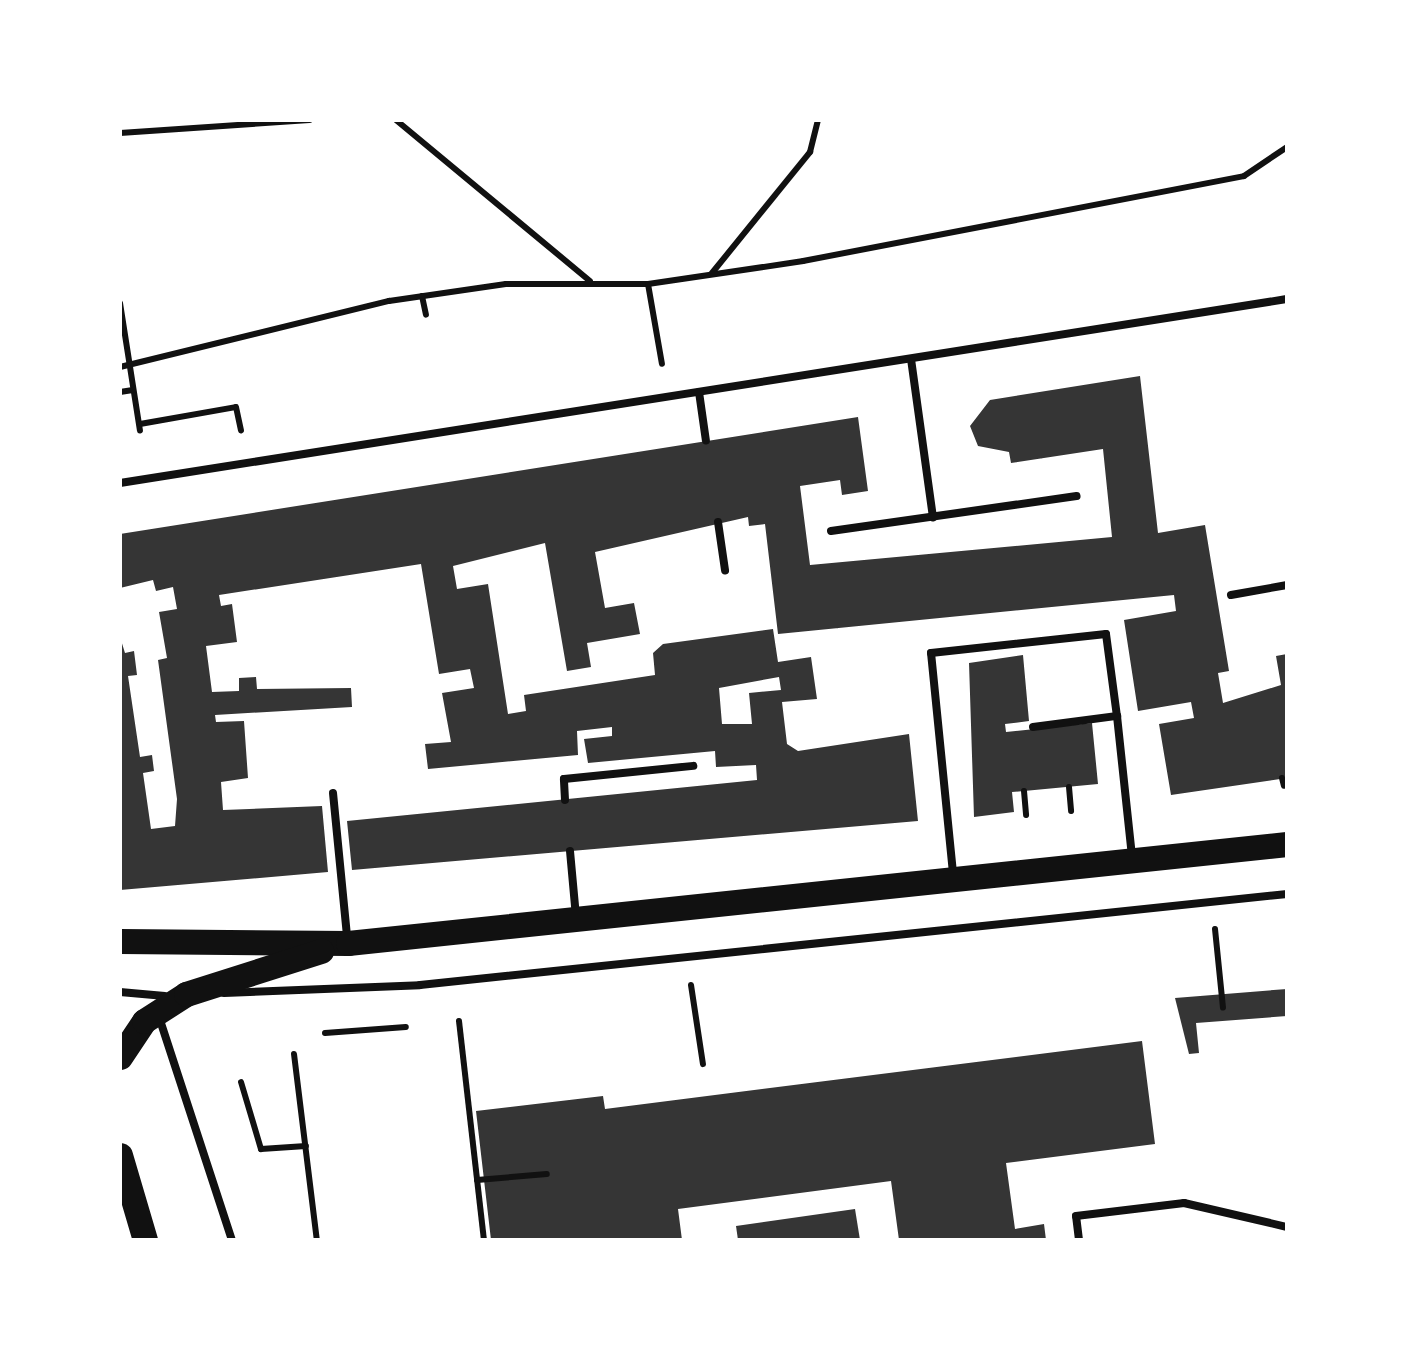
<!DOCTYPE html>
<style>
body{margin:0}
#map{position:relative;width:1407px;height:1360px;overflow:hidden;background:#fff;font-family:Helvetica,sans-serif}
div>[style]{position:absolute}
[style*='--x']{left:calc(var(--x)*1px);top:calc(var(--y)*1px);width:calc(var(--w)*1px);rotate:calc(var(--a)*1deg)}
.building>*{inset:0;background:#353535}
.path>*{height:6px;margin:-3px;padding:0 3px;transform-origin:3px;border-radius:3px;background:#111}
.service>*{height:8px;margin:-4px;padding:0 4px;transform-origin:4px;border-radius:4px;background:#111}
.primary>*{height:25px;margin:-12.5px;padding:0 12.5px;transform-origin:12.5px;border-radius:12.5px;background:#111}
span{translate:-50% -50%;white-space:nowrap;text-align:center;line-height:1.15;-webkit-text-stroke:10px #fff;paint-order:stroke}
.frame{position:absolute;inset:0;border:122px solid #fff;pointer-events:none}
</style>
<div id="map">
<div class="building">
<div style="clip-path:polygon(evenodd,1140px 376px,1158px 533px,1205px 525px,1229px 671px,1218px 673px,1223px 703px,1281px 685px,1276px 656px,1287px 654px,1287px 778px,1171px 795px,1159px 724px,1194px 718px,1191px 702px,1138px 711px,1124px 620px,1176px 611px,1174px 595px,778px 634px,765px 524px,749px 526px,748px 517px,595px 552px,605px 608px,634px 603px,640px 634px,587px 643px,591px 667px,567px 671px,545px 543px,453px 566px,457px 589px,488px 584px,508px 714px,526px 711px,524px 695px,655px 675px,653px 653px,663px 644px,773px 629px,778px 662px,811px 657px,817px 699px,782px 702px,787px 744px,798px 751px,909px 734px,918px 821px,352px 870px,347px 821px,757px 780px,756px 765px,716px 767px,715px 751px,588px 763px,584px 739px,612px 736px,612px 727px,577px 731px,578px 755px,428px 769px,425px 744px,451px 742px,442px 693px,474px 688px,470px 669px,439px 674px,421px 564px,219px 595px,221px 606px,232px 604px,237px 642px,206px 646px,212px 692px,239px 691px,239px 678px,256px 677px,257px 689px,351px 688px,352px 707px,215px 715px,216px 722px,244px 721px,248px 778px,221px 782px,223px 810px,322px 806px,328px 872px,120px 890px,120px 637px,125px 653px,134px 651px,137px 675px,128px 676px,140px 757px,152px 755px,154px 771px,143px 773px,151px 829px,175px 826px,177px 799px,158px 660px,167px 658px,159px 612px,177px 609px,173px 587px,156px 591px,153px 580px,120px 588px,120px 534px,858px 417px,868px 491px,842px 495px,840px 480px,800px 486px,810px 565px,1112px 537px,1103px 449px,1011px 463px,1009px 452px,978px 446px,970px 426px,990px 400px,1140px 376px,779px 677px,781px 690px,749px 693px,752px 724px,722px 724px,719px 688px,779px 677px)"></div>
<div style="clip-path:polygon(1023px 655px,1029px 721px,1005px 724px,1006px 732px,1092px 723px,1098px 784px,1012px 792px,1014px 812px,974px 817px,969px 663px)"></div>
<div style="clip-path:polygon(1287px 989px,1287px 1016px,1196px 1023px,1199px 1053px,1189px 1054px,1175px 998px)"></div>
<div style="clip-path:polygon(1142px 1041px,1155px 1144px,1006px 1163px,1015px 1229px,1044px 1224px,1046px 1240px,899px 1240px,891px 1181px,678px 1209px,682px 1240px,491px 1240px,476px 1111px,603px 1096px,605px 1109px)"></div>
<div style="clip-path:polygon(855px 1209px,860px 1240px,738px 1240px,736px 1226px)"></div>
</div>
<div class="path">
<div style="--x:396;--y:120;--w:252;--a:39.7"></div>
<div style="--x:120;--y:133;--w:190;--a:-3.9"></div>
<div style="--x:712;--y:273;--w:156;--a:-51"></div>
<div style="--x:810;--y:152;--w:33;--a:-76"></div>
<div style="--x:648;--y:284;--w:81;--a:80.1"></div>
<div style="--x:422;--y:296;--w:19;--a:78"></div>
<div style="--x:120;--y:303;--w:129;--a:81.1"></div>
<div style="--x:120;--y:367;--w:277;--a:-13.8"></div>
<div style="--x:389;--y:301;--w:118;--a:-8.3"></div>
<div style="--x:506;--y:284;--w:142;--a:0"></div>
<div style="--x:648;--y:284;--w:157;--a:-8.4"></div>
<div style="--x:803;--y:261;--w:449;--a:-10.9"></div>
<div style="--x:1244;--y:176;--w:52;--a:-34"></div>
<div style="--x:120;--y:392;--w:13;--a:-9"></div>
<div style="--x:140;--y:424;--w:97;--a:-10"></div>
<div style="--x:236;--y:407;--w:24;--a:78"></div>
<div style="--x:1282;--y:778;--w:8;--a:76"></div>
<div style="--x:1069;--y:787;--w:24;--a:85"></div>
<div style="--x:1024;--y:791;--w:24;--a:85"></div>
<div style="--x:1215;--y:929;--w:79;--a:84.2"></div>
<div style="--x:691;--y:985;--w:80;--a:81.4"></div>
<div style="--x:459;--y:1021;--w:220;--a:83.5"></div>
<div style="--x:325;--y:1033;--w:81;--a:-4.2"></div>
<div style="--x:294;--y:1054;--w:187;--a:83"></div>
<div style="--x:241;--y:1082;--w:70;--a:73.4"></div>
<div style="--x:261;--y:1149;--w:45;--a:-3.8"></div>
<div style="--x:477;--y:1180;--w:70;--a:-4.9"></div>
</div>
<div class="service">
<div style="--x:911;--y:359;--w:160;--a:82.1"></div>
<div style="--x:699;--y:392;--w:49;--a:81.9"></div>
<div style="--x:120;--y:483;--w:1181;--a:-8.96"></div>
<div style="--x:718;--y:522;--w:49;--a:81.7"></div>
<div style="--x:831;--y:531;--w:248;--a:-8.1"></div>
<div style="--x:1231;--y:595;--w:57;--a:-10.1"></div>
<div style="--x:1033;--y:727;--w:85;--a:-7.5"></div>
<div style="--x:1117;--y:716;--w:141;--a:83.9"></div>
<div style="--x:333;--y:793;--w:145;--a:84.4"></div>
<div style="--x:565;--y:800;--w:21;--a:-93"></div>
<div style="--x:564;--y:779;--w:130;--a:-5.8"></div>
<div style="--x:570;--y:851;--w:66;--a:84.8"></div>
<div style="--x:953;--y:873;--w:221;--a:-95.7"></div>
<div style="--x:931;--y:653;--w:176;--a:-6.2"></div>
<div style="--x:1106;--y:634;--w:83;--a:82.4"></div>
<div style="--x:120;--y:992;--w:45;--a:5.1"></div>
<div style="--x:224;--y:993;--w:196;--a:-2.3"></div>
<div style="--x:420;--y:985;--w:872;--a:-5.99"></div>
<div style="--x:159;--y:1017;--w:235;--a:71.9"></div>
<div style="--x:1079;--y:1240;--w:24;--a:-97"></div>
<div style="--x:1076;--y:1216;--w:109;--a:-6.9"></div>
<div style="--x:1184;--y:1203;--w:106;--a:13.1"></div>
</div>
<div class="primary">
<div style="--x:120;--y:941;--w:228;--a:0.5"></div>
<div style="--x:348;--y:943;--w:944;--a:-6.02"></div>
<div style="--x:120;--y:1057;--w:43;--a:-56.3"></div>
<div style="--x:144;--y:1021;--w:50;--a:-32.7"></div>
<div style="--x:186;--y:994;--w:142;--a:-17.7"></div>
<div style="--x:120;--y:1155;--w:89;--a:73.6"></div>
</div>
<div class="frame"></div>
</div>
